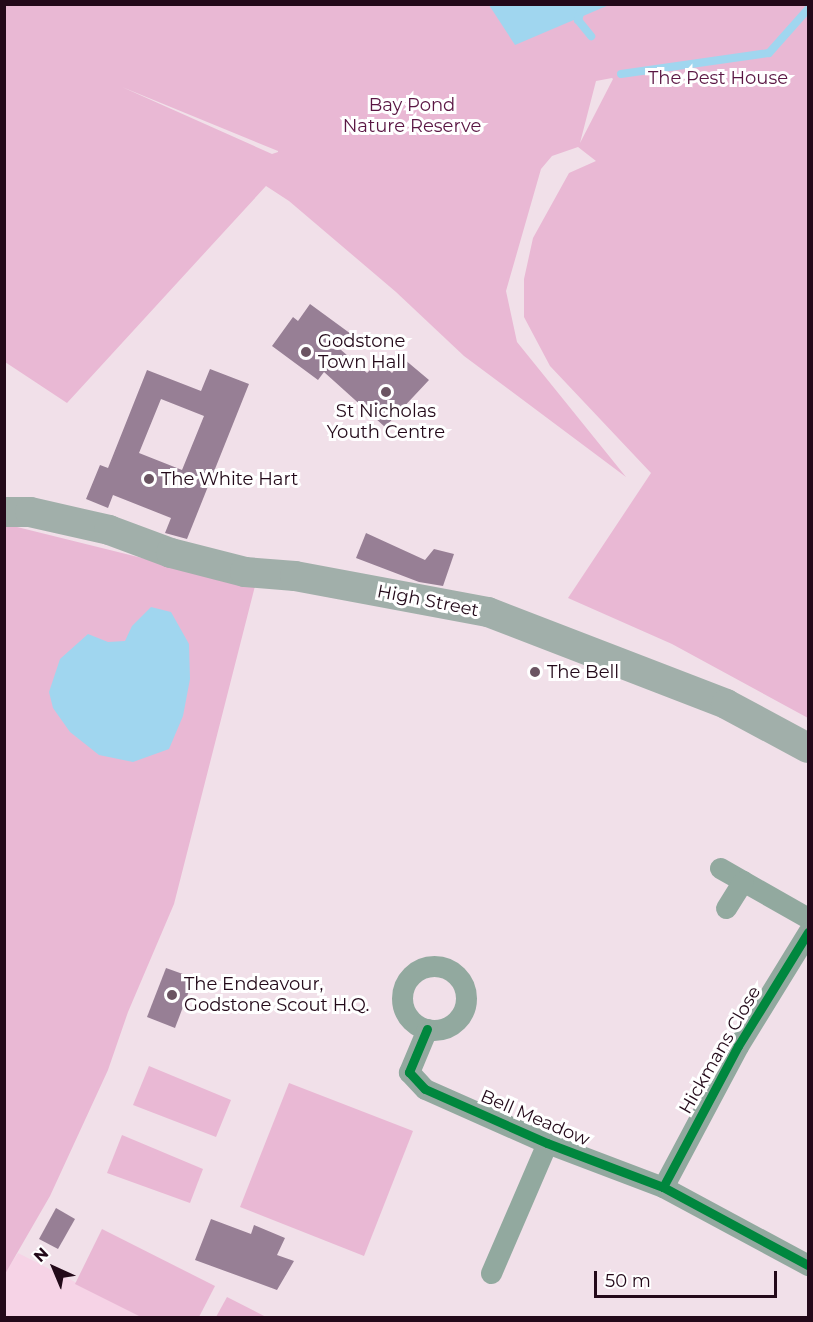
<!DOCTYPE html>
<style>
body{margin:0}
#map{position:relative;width:813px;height:1322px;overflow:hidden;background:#f1e0e9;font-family:Montserrat,sans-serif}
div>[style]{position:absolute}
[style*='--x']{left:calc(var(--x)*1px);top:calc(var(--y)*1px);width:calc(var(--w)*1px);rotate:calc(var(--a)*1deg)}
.built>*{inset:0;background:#f6d3e6}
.green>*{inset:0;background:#e9b8d4}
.water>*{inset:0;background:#a0d6ef}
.stream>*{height:8px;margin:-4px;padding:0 4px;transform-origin:4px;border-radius:4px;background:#a0d6ef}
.building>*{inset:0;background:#977f95}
.street>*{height:21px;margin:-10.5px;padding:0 10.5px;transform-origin:10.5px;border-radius:10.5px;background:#92a99f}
.street>.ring{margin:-10.5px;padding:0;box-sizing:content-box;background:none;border:21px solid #92a99f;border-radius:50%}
.secondary>*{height:30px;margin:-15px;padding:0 15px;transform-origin:15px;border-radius:15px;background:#a1afaa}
.cycleway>*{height:9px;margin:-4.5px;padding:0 4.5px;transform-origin:4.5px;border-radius:4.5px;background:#00873e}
.dots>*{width:16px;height:16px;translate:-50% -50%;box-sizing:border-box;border:3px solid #fff;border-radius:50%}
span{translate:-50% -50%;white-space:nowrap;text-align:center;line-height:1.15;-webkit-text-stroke:6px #fff;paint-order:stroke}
.park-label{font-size:18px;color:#5a1643}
.poi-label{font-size:18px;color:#230919}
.left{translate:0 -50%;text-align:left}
.street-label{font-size:18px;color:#230919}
.frame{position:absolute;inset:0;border:6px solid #230919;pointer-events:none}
.north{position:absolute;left:24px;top:1238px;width:60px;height:60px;-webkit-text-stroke:4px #fff;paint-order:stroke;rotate:316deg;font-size:16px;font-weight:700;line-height:24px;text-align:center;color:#230919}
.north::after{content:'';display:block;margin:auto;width:21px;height:27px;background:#230919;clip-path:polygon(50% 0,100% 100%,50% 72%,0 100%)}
.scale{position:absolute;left:594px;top:1271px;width:183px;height:27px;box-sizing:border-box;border:3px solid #230919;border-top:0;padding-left:8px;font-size:18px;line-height:21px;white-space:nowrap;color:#230919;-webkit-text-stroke:4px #fff;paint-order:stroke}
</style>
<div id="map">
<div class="built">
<div style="clip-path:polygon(18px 1253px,144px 1317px,5px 1317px,4px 1274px)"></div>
</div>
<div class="green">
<div style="clip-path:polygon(evenodd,4px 5px,808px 5px,808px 718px,672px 644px,568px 598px,651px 473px,550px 366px,524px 317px,524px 279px,533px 238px,569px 173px,596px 161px,578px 147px,552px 156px,541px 169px,506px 291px,517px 342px,626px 477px,464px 356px,396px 292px,289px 201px,266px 186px,67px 403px,5px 362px,4px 5px,612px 78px,613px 79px,580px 143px,596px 81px,612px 78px,4px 5px,122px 87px,278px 151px,278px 152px,272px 154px,122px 87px)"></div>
<div style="clip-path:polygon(5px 524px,255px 586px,174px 904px,128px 1012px,108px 1070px,50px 1196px,5px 1274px)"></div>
<div style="clip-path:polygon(149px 1066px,231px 1100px,216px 1137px,133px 1105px)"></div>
<div style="clip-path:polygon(289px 1083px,413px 1131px,364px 1256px,240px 1207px)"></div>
<div style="clip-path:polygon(122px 1135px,203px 1169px,190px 1203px,107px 1173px)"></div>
<div style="clip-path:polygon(102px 1229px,215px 1286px,199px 1317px,141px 1317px,75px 1284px)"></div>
<div style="clip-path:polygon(227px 1297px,266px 1317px,216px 1317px)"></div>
</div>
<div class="water">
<div style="clip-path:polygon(489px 5px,609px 5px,515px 45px)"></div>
<div style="clip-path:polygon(151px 607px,171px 612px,189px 644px,190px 679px,183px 716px,169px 749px,133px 762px,99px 755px,70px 732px,53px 708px,49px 692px,60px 659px,88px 634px,108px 642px,125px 641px,132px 626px)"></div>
</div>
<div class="stream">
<div style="--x:583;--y:4;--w:17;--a:107"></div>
<div style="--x:578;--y:20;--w:21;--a:51"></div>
<div style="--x:621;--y:74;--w:149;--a:-8.1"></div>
<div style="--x:769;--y:53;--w:59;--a:-48.4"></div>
</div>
<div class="building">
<div style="clip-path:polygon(310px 304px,351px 334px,340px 349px,367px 373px,379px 361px,392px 373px,404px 359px,429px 380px,385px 427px,324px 372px,318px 380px,272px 346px,293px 317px,298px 321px)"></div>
<div style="clip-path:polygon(evenodd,210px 369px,249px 384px,187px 539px,165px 533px,171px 518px,113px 495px,108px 508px,86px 499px,100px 465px,108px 468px,147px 370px,201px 391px,210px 369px,161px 399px,204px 416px,182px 470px,139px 453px,161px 399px)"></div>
<div style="clip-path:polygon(366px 533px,425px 560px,434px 549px,454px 554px,443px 586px,419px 582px,356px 558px)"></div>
<div style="clip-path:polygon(166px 968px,194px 978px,175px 1028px,147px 1017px)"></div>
<div style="clip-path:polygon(56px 1208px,75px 1219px,58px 1249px,39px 1239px)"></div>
<div style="clip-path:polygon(211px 1219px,251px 1234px,254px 1225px,285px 1238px,277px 1255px,294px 1261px,277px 1290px,195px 1260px)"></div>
</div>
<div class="street">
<div style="--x:720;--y:868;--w:101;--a:29.6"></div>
<div style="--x:726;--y:908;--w:32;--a:-58"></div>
<div class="ring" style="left:402px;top:966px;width:43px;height:43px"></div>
<div style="--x:427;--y:1029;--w:47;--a:112.7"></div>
<div style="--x:409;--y:1072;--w:23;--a:47"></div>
<div style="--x:425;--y:1089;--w:133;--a:23.9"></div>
<div style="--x:547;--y:1143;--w:124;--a:20.8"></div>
<div style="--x:663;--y:1187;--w:165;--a:28.3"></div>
<div style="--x:663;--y:1187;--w:160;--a:-62"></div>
<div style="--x:738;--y:1046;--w:134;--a:-58.4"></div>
<div style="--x:491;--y:1273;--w:142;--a:-66.7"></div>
</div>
<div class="secondary">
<div style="--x:4;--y:512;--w:26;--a:0"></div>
<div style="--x:30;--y:512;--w:81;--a:12.8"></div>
<div style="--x:109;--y:530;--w:66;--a:20.4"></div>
<div style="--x:171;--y:553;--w:76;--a:14.4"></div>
<div style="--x:245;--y:572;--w:50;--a:4.6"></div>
<div style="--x:295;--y:576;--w:196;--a:10.6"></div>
<div style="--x:488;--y:612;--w:255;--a:21.1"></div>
<div style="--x:726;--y:704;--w:93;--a:28.2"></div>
</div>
<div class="cycleway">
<div style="--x:427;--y:1029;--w:47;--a:112.7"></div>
<div style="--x:409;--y:1072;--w:23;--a:47"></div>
<div style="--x:425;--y:1089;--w:133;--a:23.9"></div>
<div style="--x:547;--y:1143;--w:124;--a:20.8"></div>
<div style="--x:663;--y:1187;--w:165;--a:28.3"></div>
<div style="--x:663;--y:1187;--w:160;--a:-62"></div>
<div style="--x:738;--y:1046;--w:134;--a:-58.4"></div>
</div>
<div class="dots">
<div style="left:306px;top:352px;background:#6b5462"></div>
<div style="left:386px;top:392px;background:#6b5462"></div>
<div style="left:149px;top:479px;background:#6b5462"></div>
<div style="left:535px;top:672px;background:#6b5462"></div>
<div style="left:172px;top:995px;background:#6b5462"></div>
</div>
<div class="park-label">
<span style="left:718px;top:78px">The Pest House</span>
<span style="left:412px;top:116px">Bay Pond<br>Nature Reserve</span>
</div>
<div class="poi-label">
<span class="left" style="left:318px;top:352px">Godstone<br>Town Hall</span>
<span style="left:386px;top:422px">St Nicholas<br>Youth Centre</span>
<span class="left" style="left:161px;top:479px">The White Hart</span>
<span class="left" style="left:547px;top:672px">The Bell</span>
<span class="left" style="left:184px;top:995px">The Endeavour,<br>Godstone Scout H.Q.</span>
</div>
<div class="street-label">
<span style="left:428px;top:601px;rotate:11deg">High Street</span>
<span style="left:720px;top:1050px;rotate:-60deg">Hickmans Close</span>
<span style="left:535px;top:1118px;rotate:23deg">Bell Meadow</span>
</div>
<div class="frame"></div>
<div class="north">N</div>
<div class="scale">50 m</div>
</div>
